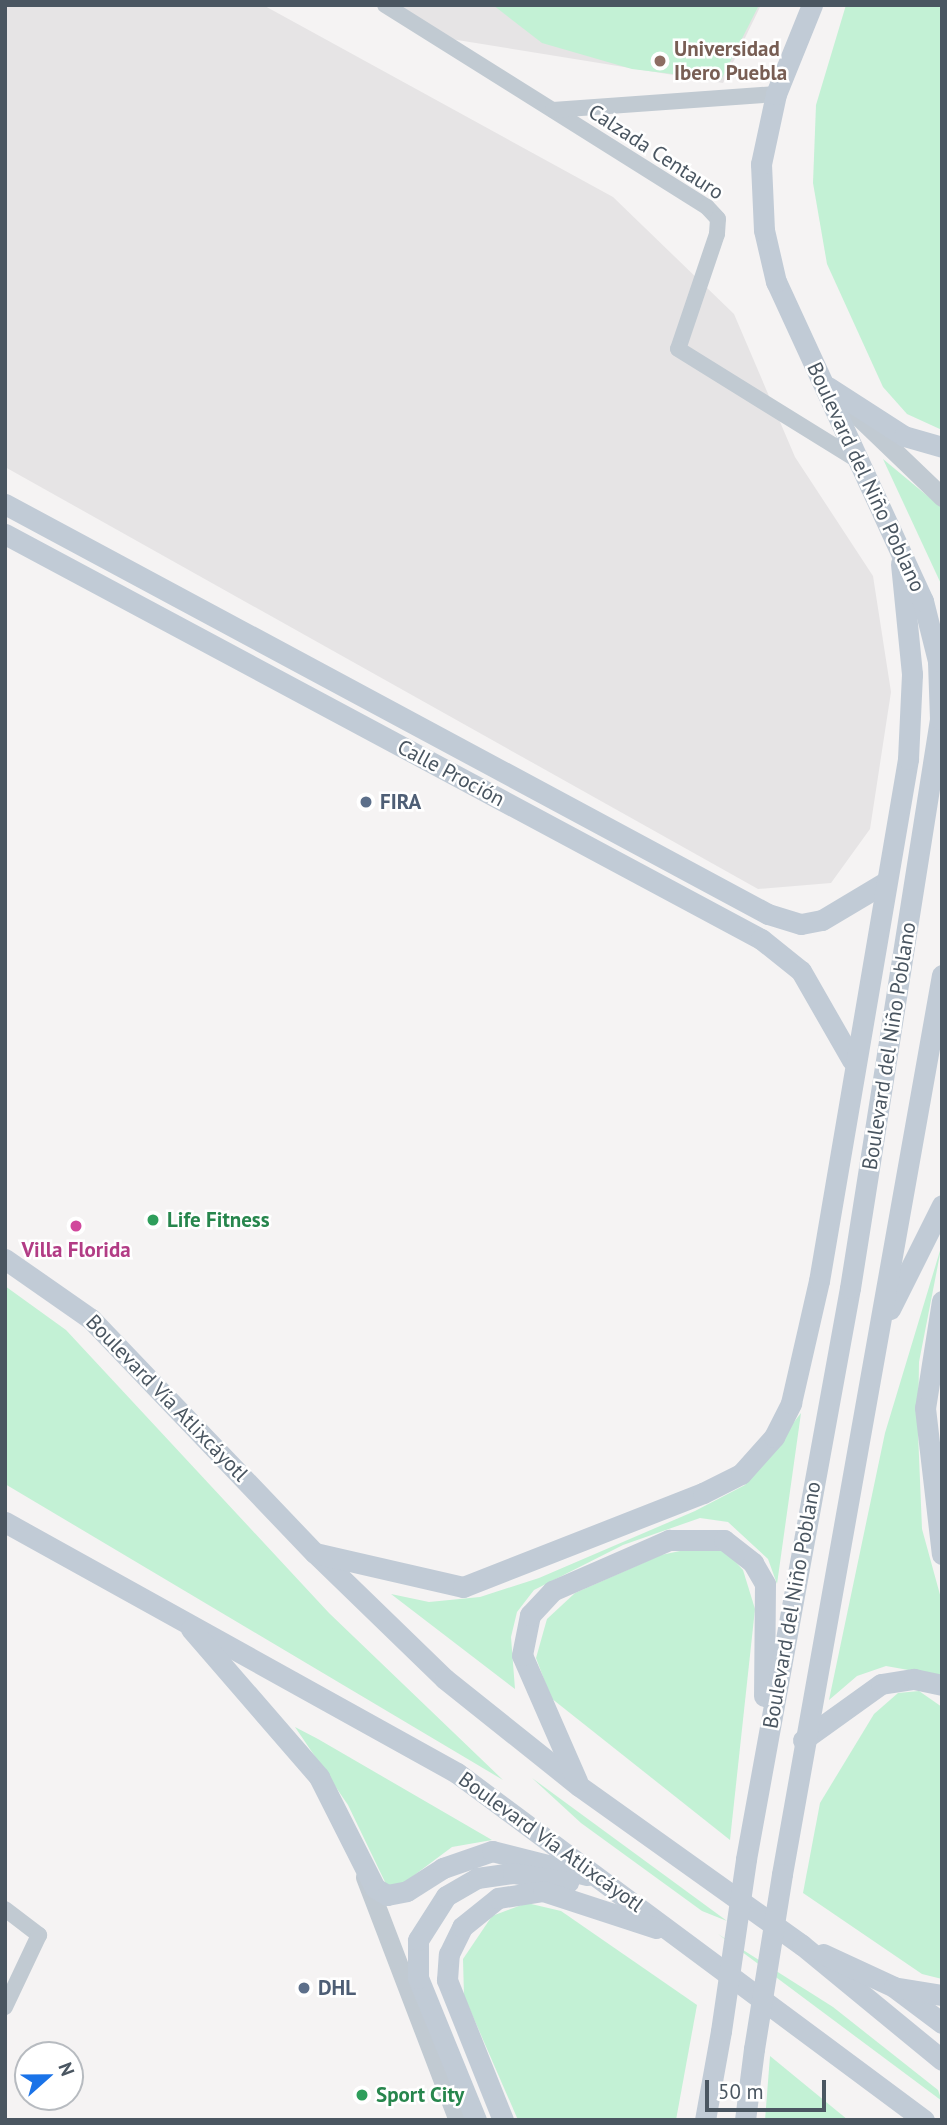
<!DOCTYPE html>
<meta charset="utf-8">
<style>
body{margin:0}
#map{position:relative;width:947px;height:2125px;overflow:hidden;background:#f5f3f3;font-family:"PT Sans",sans-serif}
div>[style]{position:absolute}
[style*='--x']{left:calc(var(--x)*1px);top:calc(var(--y)*1px);width:calc(var(--w)*1px);rotate:calc(var(--a)*1deg)}
.education>*{inset:0;background:#e6e4e5}
.green>*{inset:0;background:#c3f1d5}
.minor>*{height:16px;margin:-8px;padding:0 8px;transform-origin:8px;border-radius:8px;background:#c1cad2}
.tertiary>*{height:19px;margin:-9.5px;padding:0 9.5px;transform-origin:9.5px;border-radius:9.5px;background:#c1cad2}
.secondary>*{height:21px;margin:-10.5px;padding:0 10.5px;transform-origin:10.5px;border-radius:10.5px;background:#c1cbd6}
.secondary-bridge>*{height:21px;margin:-10.5px;padding:0 10.5px;transform-origin:10.5px;border-radius:10.5px;background:#c1cbd6}
.dots>*{width:19px;height:19px;translate:-50% -50%;box-sizing:border-box;border:4px solid #fff;border-radius:50%}
span{translate:-50% -50%;white-space:nowrap;text-align:center;line-height:1.15;-webkit-text-stroke:5px #fff;paint-order:stroke}
.education-label{font-size:21px;color:#785e54;font-weight:700}
.left{translate:0 -50%;text-align:left}
.street-label{font-size:21px;color:#4a5661}
.service-label{font-size:21px;color:#4e5e75;font-weight:700}
.leisure-label{font-size:21px;color:#27864d;font-weight:700}
.hotel-label{font-size:21px;color:#b23c85;font-weight:700}
.frame{position:absolute;inset:0;border:7px solid #4a5661;pointer-events:none}
.north{position:absolute;left:14px;top:2041px;width:70px;height:70px;box-sizing:border-box;background:#fff;border:2px solid #b7bbc0;border-radius:50%;rotate:69deg;font-size:19px;font-weight:700;line-height:28px;text-align:center;color:#4a5661}
.north::after{content:'';display:block;margin:auto;width:24px;height:32px;background:#1a73e8;clip-path:polygon(50% 0,100% 100%,50% 72%,0 100%)}
.scale{position:absolute;left:705px;top:2080px;width:121px;height:32px;box-sizing:border-box;border:4px solid #4a5661;border-top:0;padding-left:9px;font-size:21px;line-height:24px;white-space:nowrap;color:#4a5661;-webkit-text-stroke:5px #fff;paint-order:stroke}
</style>
<div id="map">
<div class="education">
<div style="clip-path:polygon(5px 5px,263px 5px,613px 197px,734px 314px,795px 457px,873px 576px,891px 692px,870px 829px,831px 883px,758px 889px,5px 467px)"></div>
<div style="clip-path:polygon(393px 5px,761px 5px,723px 83px,451px 39px)"></div>
</div>
<div class="green">
<div style="clip-path:polygon(493px 5px,759px 5px,721px 80px,632px 69px,542px 43px)"></div>
<div style="clip-path:polygon(846px 5px,942px 5px,942px 430px,907px 414px,883px 387px,827px 264px,813px 183px,816px 105px)"></div>
<div style="clip-path:polygon(883px 459px,942px 508px,942px 586px)"></div>
<div style="clip-path:polygon(942px 1244px,919px 1362px,918px 1432px,922px 1529px,942px 1602px,942px 1676px,886px 1666px,857px 1676px,829px 1700px,885px 1433px)"></div>
<div style="clip-path:polygon(5px 1286px,66px 1330px,329px 1613px,503px 1780px,5px 1484px)"></div>
<div style="clip-path:polygon(801px 1413px,777px 1584px,768px 1559px,728px 1522px,700px 1518px,623px 1545px,534px 1590px,517px 1612px,511px 1637px,515px 1689px,391px 1594px,429px 1602px,480px 1597px,539px 1578px,695px 1511px,745px 1485px)"></div>
<div style="clip-path:polygon(718px 1543px,743px 1570px,755px 1609px,730px 1840px,551px 1698px,536px 1658px,547px 1619px,575px 1593px,661px 1555px)"></div>
<div style="clip-path:polygon(919px 1691px,942px 1707px,942px 1979px,922px 1974px,803px 1893px,820px 1803px,874px 1714px,898px 1693px)"></div>
<div style="clip-path:polygon(295px 1727px,318px 1739px,492px 1840px,452px 1847px,397px 1888px,386px 1884px,348px 1805px)"></div>
<div style="clip-path:polygon(532px 1778px,727px 1921px,702px 1911px,581px 1823px)"></div>
<div style="clip-path:polygon(527px 1903px,561px 1911px,697px 2005px,676px 2120px,518px 2120px,464px 1996px,463px 1959px,492px 1916px)"></div>
<div style="clip-path:polygon(718px 1934px,833px 2007px,938px 2090px,942px 2101px)"></div>
<div style="clip-path:polygon(770px 2056px,848px 2120px,765px 2120px)"></div>
</div>
<div class="minor">
<div style="--x:385;--y:5;--w:380;--a:32.1"></div>
<div style="--x:707;--y:207;--w:16;--a:47"></div>
<div style="--x:718;--y:219;--w:15;--a:94"></div>
<div style="--x:717;--y:234;--w:121;--a:108.7"></div>
<div style="--x:678;--y:349;--w:216;--a:31.8"></div>
<div style="--x:553;--y:110;--w:224;--a:-4.1"></div>
<div style="--x:5;--y:1909;--w:43;--a:37.4"></div>
<div style="--x:39;--y:1935;--w:80;--a:115.3"></div>
</div>
<div class="tertiary">
<div style="--x:842;--y:401;--w:139;--a:43.8"></div>
<div style="--x:365;--y:1877;--w:260;--a:69.1"></div>
</div>
<div class="secondary">
<div style="--x:828;--y:387;--w:90;--a:32.8"></div>
<div style="--x:904;--y:436;--w:40;--a:16"></div>
<div style="--x:5;--y:504;--w:866;--a:28.25"></div>
<div style="--x:768;--y:914;--w:34;--a:17"></div>
<div style="--x:801;--y:924;--w:21;--a:-11"></div>
<div style="--x:822;--y:920;--w:72;--a:-30.8"></div>
<div style="--x:5;--y:534;--w:858;--a:28.18"></div>
<div style="--x:761;--y:939;--w:51;--a:38.7"></div>
<div style="--x:801;--y:971;--w:103;--a:60.2"></div>
<div style="--x:5;--y:1259;--w:105;--a:34.9"></div>
<div style="--x:91;--y:1319;--w:324;--a:46.3"></div>
<div style="--x:315;--y:1553;--w:181;--a:44.1"></div>
<div style="--x:445;--y:1679;--w:171;--a:38.6"></div>
<div style="--x:579;--y:1786;--w:274;--a:35.5"></div>
<div style="--x:802;--y:1945;--w:181;--a:39.4"></div>
<div style="--x:942;--y:1301;--w:108;--a:99"></div>
<div style="--x:925;--y:1408;--w:147;--a:83.4"></div>
<div style="--x:890;--y:1309;--w:116;--a:-63.4"></div>
<div style="--x:5;--y:1522;--w:517;--a:29.04"></div>
<div style="--x:457;--y:1773;--w:582;--a:36.61"></div>
<div style="--x:315;--y:1553;--w:152;--a:12.9"></div>
<div style="--x:463;--y:1587;--w:258;--a:-21.4"></div>
<div style="--x:703;--y:1493;--w:42;--a:-26.6"></div>
<div style="--x:741;--y:1474;--w:50;--a:-48.3"></div>
<div style="--x:774;--y:1437;--w:38;--a:-63"></div>
<div style="--x:791;--y:1403;--w:125;--a:-77.1"></div>
<div style="--x:819;--y:1281;--w:530;--a:-80.32"></div>
<div style="--x:908;--y:759;--w:85;--a:-87.3"></div>
<div style="--x:912;--y:674;--w:111;--a:-95.7"></div>
<div style="--x:191;--y:1629;--w:196;--a:49.1"></div>
<div style="--x:319;--y:1777;--w:124;--a:63.2"></div>
<div style="--x:375;--y:1888;--w:14;--a:30"></div>
<div style="--x:387;--y:1895;--w:20;--a:-11"></div>
<div style="--x:407;--y:1891;--w:43;--a:-32.6"></div>
<div style="--x:443;--y:1868;--w:52;--a:-19.1"></div>
<div style="--x:492;--y:1851;--w:98;--a:14.2"></div>
<div style="--x:803;--y:1740;--w:96;--a:-35.7"></div>
<div style="--x:881;--y:1684;--w:33;--a:-9"></div>
<div style="--x:914;--y:1679;--w:29;--a:12"></div>
<div style="--x:577;--y:1781;--w:137;--a:-113.6"></div>
<div style="--x:522;--y:1655;--w:41;--a:-78.7"></div>
<div style="--x:530;--y:1615;--w:33;--a:-47"></div>
<div style="--x:552;--y:1591;--w:128;--a:-23.6"></div>
<div style="--x:669;--y:1540;--w:55;--a:0"></div>
<div style="--x:724;--y:1540;--w:37;--a:38"></div>
<div style="--x:753;--y:1563;--w:24;--a:60"></div>
<div style="--x:765;--y:1584;--w:112;--a:90.5"></div>
<div style="--x:746;--y:1859;--w:580;--a:-79.68"></div>
<div style="--x:850;--y:1288;--w:576;--a:-81.01"></div>
<div style="--x:940;--y:719;--w:58;--a:-92"></div>
<div style="--x:938;--y:661;--w:62;--a:-104"></div>
<div style="--x:923;--y:601;--w:351;--a:-114.7"></div>
<div style="--x:776;--y:282;--w:53;--a:-103"></div>
<div style="--x:764;--y:230;--w:66;--a:-92.6"></div>
<div style="--x:761;--y:164;--w:72;--a:-77.9"></div>
<div style="--x:776;--y:94;--w:96;--a:-68"></div>
<div style="--x:782;--y:1874;--w:913;--a:-79.91"></div>
<div style="--x:823;--y:1954;--w:78;--a:24.9"></div>
<div style="--x:894;--y:1987;--w:60;--a:36.9"></div>
<div style="--x:899;--y:1988;--w:44;--a:9.2"></div>
<div style="--x:476;--y:2120;--w:153;--a:-112.2"></div>
<div style="--x:418;--y:1978;--w:38;--a:-90"></div>
<div style="--x:418;--y:1940;--w:52;--a:-57.5"></div>
<div style="--x:446;--y:1896;--w:36;--a:-30"></div>
<div style="--x:477;--y:1878;--w:36;--a:-8"></div>
<div style="--x:513;--y:1873;--w:56;--a:9.3"></div>
<div style="--x:503;--y:2120;--w:151;--a:-111.8"></div>
<div style="--x:447;--y:1980;--w:26;--a:-86"></div>
<div style="--x:449;--y:1954;--w:30;--a:-64"></div>
<div style="--x:462;--y:1927;--w:46;--a:-38.9"></div>
<div style="--x:498;--y:1898;--w:46;--a:-8.8"></div>
<div style="--x:543;--y:1891;--w:119;--a:18.1"></div>
<div style="--x:705;--y:2120;--w:90;--a:-79.8"></div>
<div style="--x:745;--y:2120;--w:72;--a:-82.8"></div>
</div>
<div class="secondary-bridge">
<div style="--x:721;--y:2031;--w:174;--a:-81.7"></div>
<div style="--x:754;--y:2049;--w:177;--a:-80.9"></div>
</div>
<div class="dots">
<div style="left:660px;top:61px;background:#8d6e63"></div>
<div style="left:366px;top:802px;background:#5c6f8a"></div>
<div style="left:153px;top:1220px;background:#2e9e5b"></div>
<div style="left:76px;top:1226px;background:#d1479c"></div>
<div style="left:304px;top:1988px;background:#5c6f8a"></div>
<div style="left:362px;top:2095px;background:#2e9e5b"></div>
</div>
<div class="education-label">
<span class="left" style="left:674px;top:61px">Universidad<br>Ibero Puebla</span>
</div>
<div class="street-label">
<span style="left:656px;top:152px;rotate:33deg">Calzada Centauro</span>
<span style="left:866px;top:477px;rotate:65deg">Boulevard del Niño Poblano</span>
<span style="left:451px;top:773px;rotate:28deg">Calle Proción</span>
<span style="left:889px;top:1046px;rotate:-81deg">Boulevard del Niño Poblano</span>
<span style="left:167px;top:1398px;rotate:46deg">Boulevard Vía Atlixcáyotl</span>
<span style="left:792px;top:1605px;rotate:-80deg">Boulevard del Niño Poblano</span>
<span style="left:551px;top:1842px;rotate:36deg">Boulevard Vía Atlixcáyotl</span>
</div>
<div class="service-label">
<span class="left" style="left:380px;top:802px">FIRA</span>
<span class="left" style="left:318px;top:1988px">DHL</span>
</div>
<div class="leisure-label">
<span class="left" style="left:167px;top:1220px">Life Fitness</span>
<span class="left" style="left:376px;top:2095px">Sport City</span>
</div>
<div class="hotel-label">
<span style="left:76px;top:1250px">Villa Florida</span>
</div>
<div class="frame"></div>
<div class="north">N</div>
<div class="scale">50 m</div>
</div>
